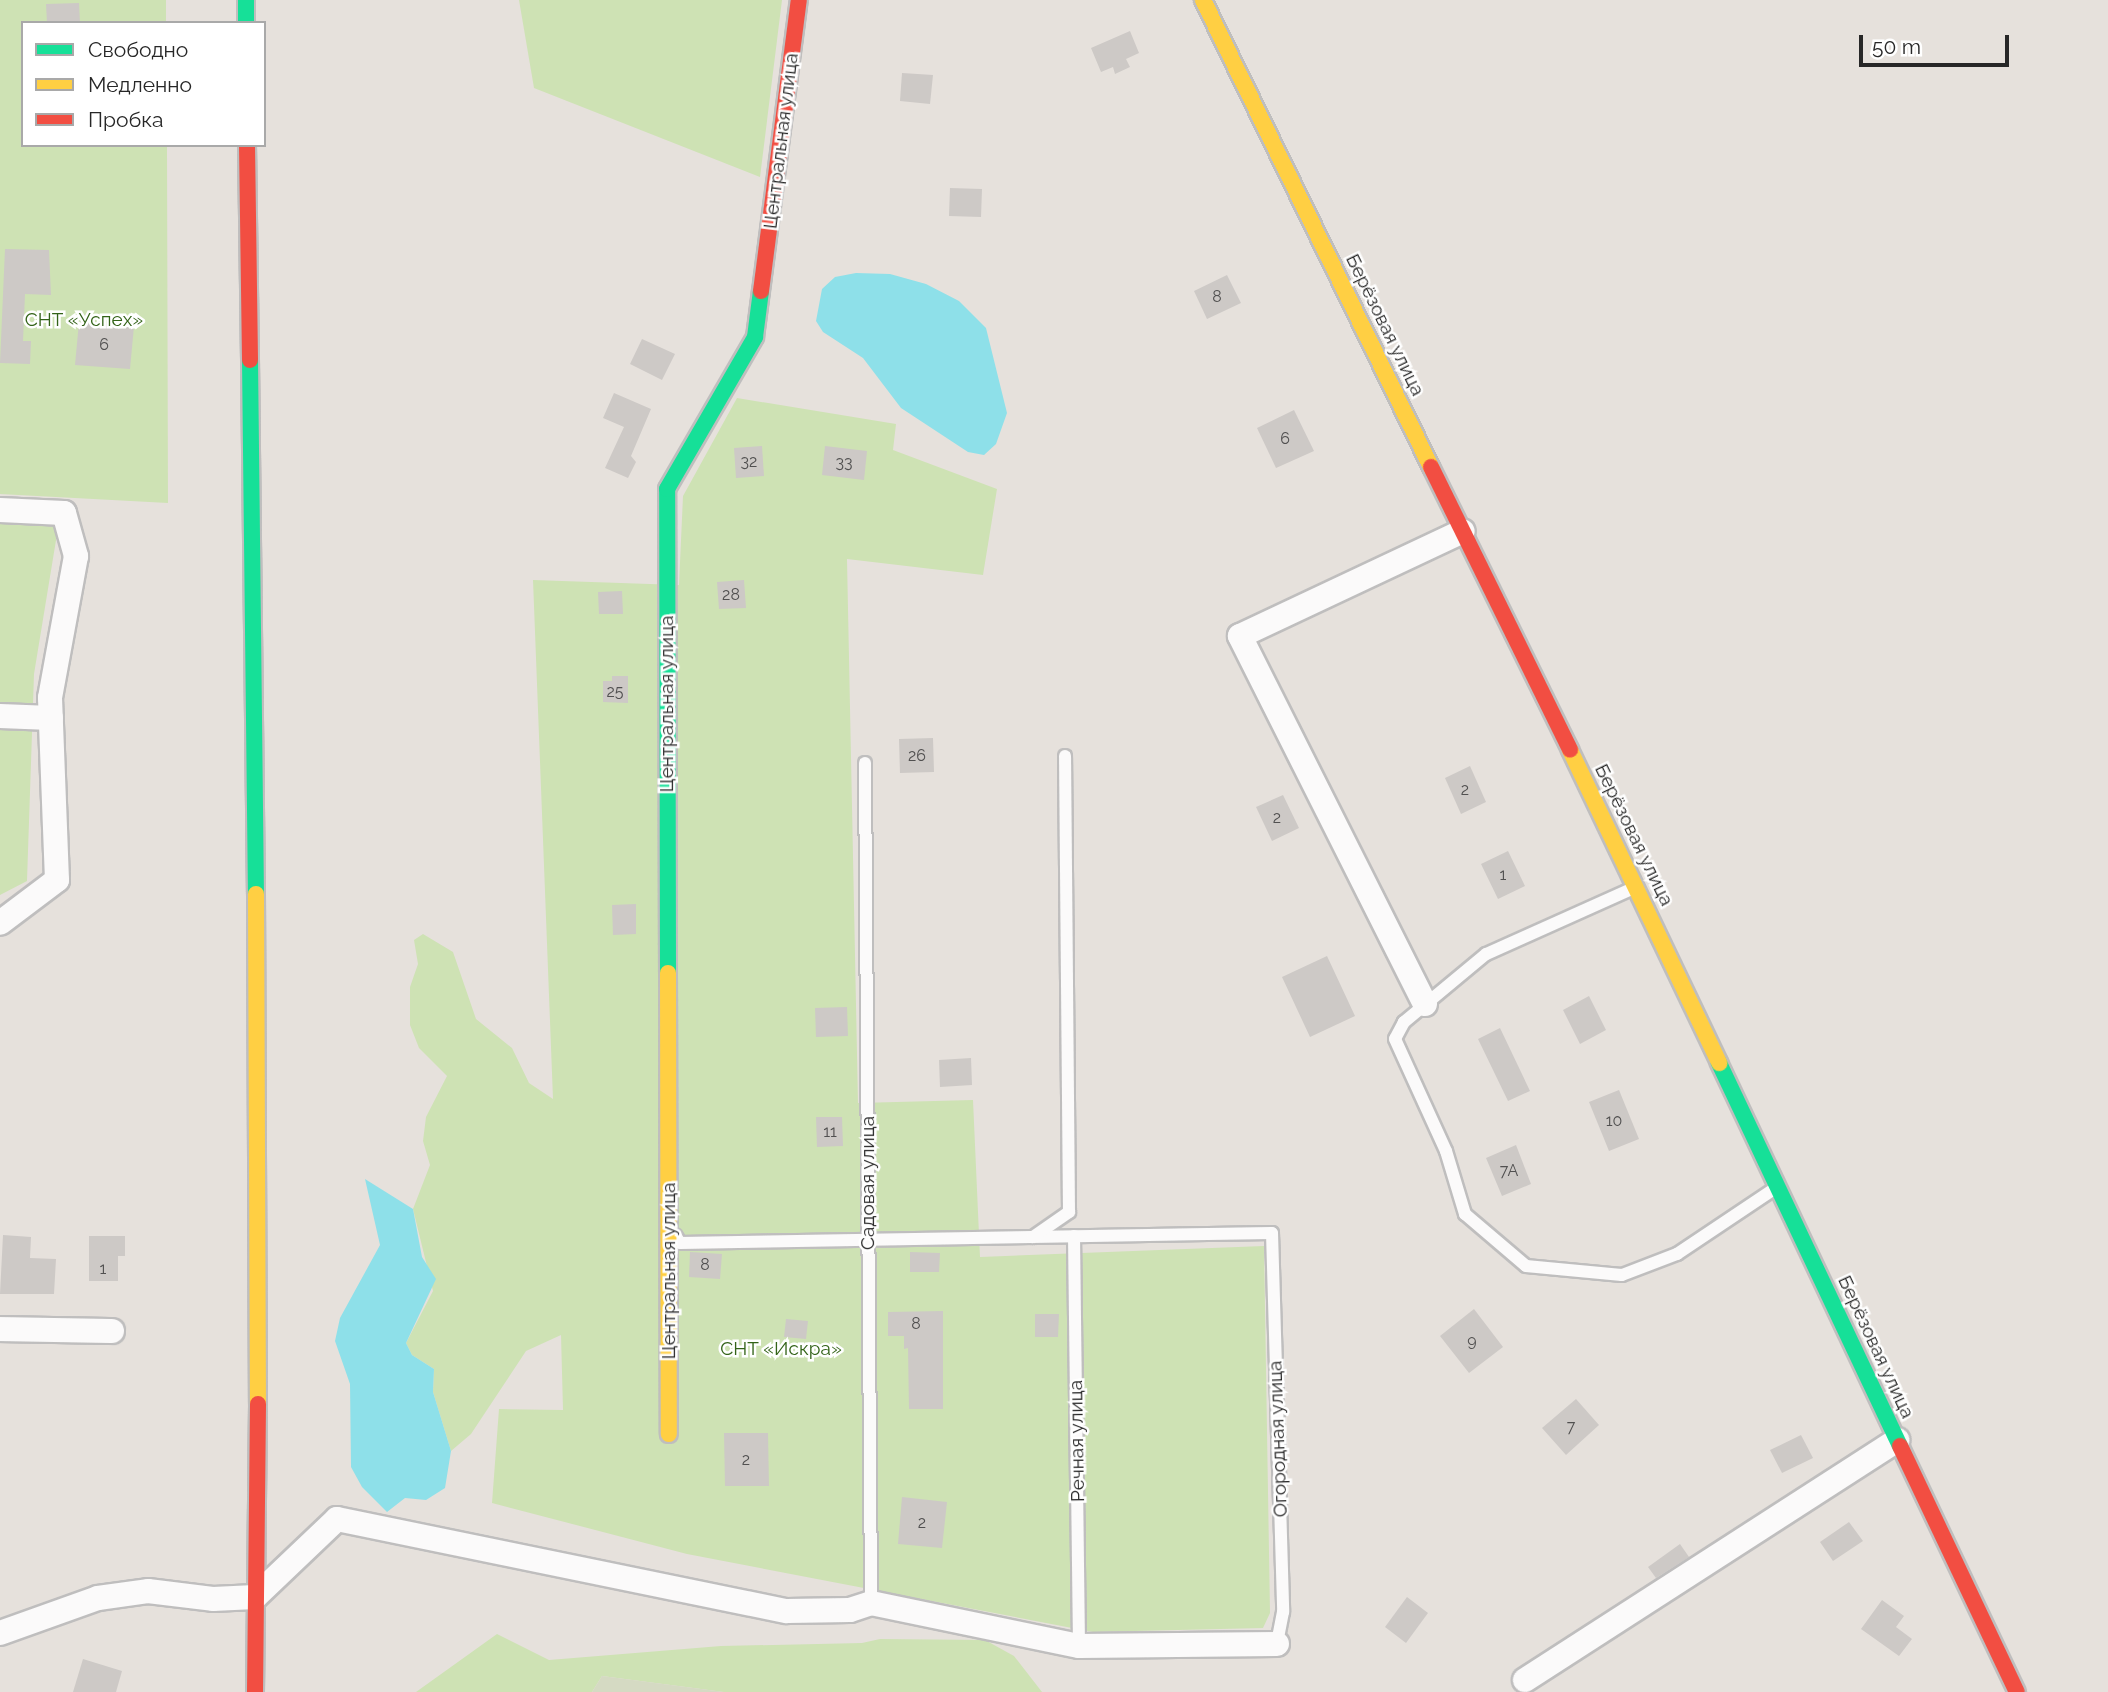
<!DOCTYPE html>
<meta charset="utf-8">
<style>
body{margin:0}
#map{position:relative;width:2108px;height:1692px;overflow:hidden;background:#e6e1dc;font-family:Raleway,sans-serif}
div>[style]{position:absolute}
[style*='--x']{left:calc(var(--x)*1px);top:calc(var(--y)*1px);width:calc(var(--w)*1px);rotate:calc(var(--a)*1deg)}
.green>*{inset:0;background:#cee2b4}
.cemetery>*{inset:0;background:#d5dac3}
.water>*{inset:0;background:#8ee0e9}
.building>*{inset:0;background:#cdc9c6}
.roads{filter:drop-shadow(2px 0 #bfbebe) drop-shadow(-2px 0 #bfbebe) drop-shadow(0 2px #bfbebe) drop-shadow(0 -2px #bfbebe)}
.lane>*{height:12px;margin:-6px;padding:0 6px;transform-origin:6px;border-radius:6px;background:#fbfafa}
.street>*{height:24px;margin:-12px;padding:0 12px;transform-origin:12px;border-radius:12px;background:#fbfafa}
.fast>*{height:16px;margin:-8px;padding:0 8px;transform-origin:8px;border-radius:8px;background:#16e098}
.slow>*{height:16px;margin:-8px;padding:0 8px;transform-origin:8px;border-radius:8px;background:#ffcf43}
.jam>*{height:16px;margin:-8px;padding:0 8px;transform-origin:8px;border-radius:8px;background:#f24e42}
span{translate:-50% -50%;white-space:nowrap;text-align:center;line-height:1.15;-webkit-text-stroke:5px #fff;paint-order:stroke}
.number-label{font-size:16px;color:#515050}
.number-label span{-webkit-text-stroke-width:0}
.street-label{font-size:19px;color:#272727}
.park-label{font-size:19px;color:#336318}
.legend{position:absolute;left:21px;top:21px;width:245px;height:126px;box-sizing:border-box;background:#fff;border:2px solid #a9a9a9;margin:0;padding:9px 12px;list-style:none;font-size:21px;color:#272727}
.legend li{display:flex;align-items:center;gap:14px;height:35px}
.legend b{width:35px;border:2px solid #a9a9a9}
.scale{position:absolute;left:1859px;top:35px;width:150px;height:32px;box-sizing:border-box;border:4px solid #272727;border-top:0;padding-left:9px;font-size:21px;line-height:24px;white-space:nowrap;color:#272727;-webkit-text-stroke:5px #fff;paint-order:stroke}
</style>
<div id="map">
<div class="green">
<div style="clip-path:polygon(0 0,166px 0,166px 23px,23px 23px,23px 145px,167px 145px,168px 503px,0 494px)"></div>
<div style="clip-path:polygon(519px 0,782px 0,760px 177px,534px 88px)"></div>
<div style="clip-path:polygon(737px 398px,896px 424px,893px 450px,997px 489px,983px 575px,847px 559px,858px 1103px,973px 1100px,980px 1257px,1264px 1246px,1270px 1613px,1263px 1628px,1093px 1632px,687px 1554px,492px 1503px,499px 1409px,563px 1410px,561px 1335px,526px 1351px,471px 1434px,451px 1451px,433px 1392px,434px 1369px,412px 1355px,406px 1343px,433px 1291px,413px 1209px,430px 1165px,423px 1141px,426px 1117px,447px 1076px,419px 1048px,410px 1025px,410px 987px,418px 964px,414px 940px,423px 934px,453px 952px,476px 1019px,512px 1048px,529px 1083px,553px 1099px,533px 580px,679px 585px,683px 496px)"></div>
<div style="clip-path:polygon(0 520px,59px 522px,34px 674px,27px 881px,0 895px)"></div>
<div style="clip-path:polygon(497px 1634px,549px 1660px,721px 1646px,862px 1643px,880px 1639px,985px 1640px,1014px 1656px,1042px 1692px,724px 1692px,602px 1676px,592px 1692px,416px 1692px)"></div>
</div>
<div class="cemetery">
<div style="clip-path:polygon(602px 1676px,724px 1692px,592px 1692px)"></div>
</div>
<div class="water">
<div style="clip-path:polygon(856px 273px,890px 274px,926px 284px,959px 301px,986px 328px,1007px 413px,996px 444px,984px 455px,968px 452px,901px 408px,863px 358px,823px 332px,816px 321px,822px 289px,835px 277px)"></div>
<div style="clip-path:polygon(365px 1179px,413px 1209px,422px 1257px,436px 1279px,406px 1343px,412px 1355px,434px 1369px,433px 1392px,451px 1451px,445px 1488px,426px 1500px,405px 1498px,387px 1512px,362px 1487px,351px 1467px,350px 1384px,335px 1341px,340px 1318px,380px 1245px)"></div>
</div>
<div class="building">
<div style="clip-path:polygon(79px 3px,80px 23px,47px 23px,46px 4px)"></div>
<div style="clip-path:polygon(1130px 31px,1139px 53px,1126px 59px,1130px 67px,1115px 74px,1113px 67px,1101px 72px,1091px 48px)"></div>
<div style="clip-path:polygon(902px 73px,933px 75px,930px 104px,900px 101px)"></div>
<div style="clip-path:polygon(950px 188px,982px 189px,981px 217px,949px 216px)"></div>
<div style="clip-path:polygon(5px 249px,49px 250px,51px 295px,25px 294px,23px 341px,31px 341px,30px 364px,0 363px)"></div>
<div style="clip-path:polygon(1227px 275px,1241px 303px,1207px 319px,1194px 291px)"></div>
<div style="clip-path:polygon(79px 322px,134px 326px,130px 369px,75px 365px)"></div>
<div style="clip-path:polygon(642px 339px,675px 354px,662px 380px,630px 364px)"></div>
<div style="clip-path:polygon(614px 393px,651px 409px,631px 456px,636px 462px,628px 478px,605px 468px,624px 427px,603px 418px)"></div>
<div style="clip-path:polygon(1294px 410px,1314px 451px,1276px 468px,1257px 428px)"></div>
<div style="clip-path:polygon(762px 446px,764px 476px,736px 478px,734px 448px)"></div>
<div style="clip-path:polygon(825px 446px,867px 451px,864px 480px,822px 475px)"></div>
<div style="clip-path:polygon(744px 580px,746px 608px,719px 609px,717px 582px)"></div>
<div style="clip-path:polygon(622px 591px,623px 614px,599px 614px,598px 592px)"></div>
<div style="clip-path:polygon(612px 676px,628px 676px,628px 703px,603px 702px,603px 681px,612px 681px)"></div>
<div style="clip-path:polygon(933px 738px,934px 772px,900px 773px,899px 739px)"></div>
<div style="clip-path:polygon(1470px 766px,1486px 802px,1461px 814px,1445px 778px)"></div>
<div style="clip-path:polygon(1283px 795px,1299px 828px,1272px 841px,1256px 807px)"></div>
<div style="clip-path:polygon(1508px 851px,1525px 886px,1498px 899px,1481px 864px)"></div>
<div style="clip-path:polygon(636px 904px,636px 934px,613px 935px,612px 905px)"></div>
<div style="clip-path:polygon(1327px 956px,1355px 1016px,1310px 1037px,1282px 977px)"></div>
<div style="clip-path:polygon(1589px 996px,1606px 1030px,1580px 1044px,1563px 1010px)"></div>
<div style="clip-path:polygon(847px 1007px,848px 1036px,816px 1037px,815px 1008px)"></div>
<div style="clip-path:polygon(1500px 1028px,1530px 1091px,1508px 1101px,1478px 1039px)"></div>
<div style="clip-path:polygon(971px 1058px,972px 1085px,940px 1087px,939px 1060px)"></div>
<div style="clip-path:polygon(1619px 1090px,1639px 1139px,1609px 1151px,1589px 1102px)"></div>
<div style="clip-path:polygon(816px 1117px,842px 1117px,843px 1146px,817px 1147px)"></div>
<div style="clip-path:polygon(1516px 1145px,1531px 1184px,1502px 1196px,1486px 1158px)"></div>
<div style="clip-path:polygon(3px 1235px,31px 1237px,30px 1258px,56px 1259px,54px 1294px,0 1294px)"></div>
<div style="clip-path:polygon(89px 1236px,125px 1236px,125px 1256px,118px 1256px,118px 1281px,89px 1281px)"></div>
<div style="clip-path:polygon(690px 1252px,722px 1254px,720px 1279px,689px 1277px)"></div>
<div style="clip-path:polygon(910px 1252px,940px 1253px,939px 1272px,910px 1272px)"></div>
<div style="clip-path:polygon(1474px 1309px,1503px 1347px,1469px 1373px,1440px 1336px)"></div>
<div style="clip-path:polygon(943px 1311px,943px 1409px,909px 1409px,908px 1348px,904px 1349px,904px 1336px,888px 1336px,888px 1312px)"></div>
<div style="clip-path:polygon(1035px 1314px,1059px 1314px,1058px 1337px,1035px 1337px)"></div>
<div style="clip-path:polygon(786px 1319px,808px 1321px,806px 1339px,784px 1337px)"></div>
<div style="clip-path:polygon(1576px 1399px,1599px 1425px,1566px 1455px,1542px 1428px)"></div>
<div style="clip-path:polygon(724px 1433px,768px 1433px,769px 1486px,725px 1486px)"></div>
<div style="clip-path:polygon(1801px 1435px,1813px 1458px,1782px 1473px,1770px 1450px)"></div>
<div style="clip-path:polygon(902px 1497px,947px 1502px,942px 1548px,898px 1544px)"></div>
<div style="clip-path:polygon(1849px 1522px,1863px 1541px,1833px 1561px,1820px 1542px)"></div>
<div style="clip-path:polygon(1680px 1544px,1689px 1557px,1656px 1578px,1648px 1567px)"></div>
<div style="clip-path:polygon(1407px 1597px,1428px 1613px,1406px 1643px,1385px 1627px)"></div>
<div style="clip-path:polygon(1882px 1600px,1904px 1616px,1896px 1627px,1912px 1639px,1899px 1656px,1861px 1629px)"></div>
<div style="clip-path:polygon(83px 1659px,122px 1671px,116px 1692px,73px 1692px)"></div>
</div>
<div class="roads">
<div class="lane">
<div style="--x:865;--y:763;--w:840;--a:89.59"></div>
<div style="--x:1636;--y:887;--w:164;--a:155.9"></div>
<div style="--x:1486;--y:954;--w:107;--a:140.3"></div>
<div style="--x:1404;--y:1022;--w:19;--a:118"></div>
<div style="--x:1395;--y:1039;--w:123;--a:65.5"></div>
<div style="--x:1446;--y:1151;--w:66;--a:73.2"></div>
<div style="--x:1465;--y:1214;--w:80;--a:40.4"></div>
<div style="--x:1526;--y:1266;--w:96;--a:5.4"></div>
<div style="--x:1622;--y:1275;--w:59;--a:-20.9"></div>
<div style="--x:1677;--y:1254;--w:120;--a:-33.8"></div>
<div style="--x:675;--y:1235;--w:9;--a:58"></div>
<div style="--x:680;--y:1243;--w:592;--a:-0.97"></div>
<div style="--x:1272;--y:1233;--w:379;--a:88.3"></div>
<div style="--x:1283;--y:1612;--w:33;--a:101"></div>
<div style="--x:1074;--y:1236;--w:410;--a:89.3"></div>
<div style="--x:1033;--y:1237;--w:44;--a:-34.8"></div>
<div style="--x:1069;--y:1212;--w:456;--a:-90.5"></div>
</div>
<div class="street">
<div style="--x:0;--y:510;--w:64;--a:2.7"></div>
<div style="--x:64;--y:513;--w:45;--a:74.4"></div>
<div style="--x:76;--y:556;--w:144;--a:100.4"></div>
<div style="--x:50;--y:698;--w:182;--a:87.8"></div>
<div style="--x:57;--y:880;--w:71;--a:143"></div>
<div style="--x:0;--y:716;--w:51;--a:2.2"></div>
<div style="--x:1425;--y:1004;--w:412;--a:-116.7"></div>
<div style="--x:1240;--y:636;--w:246;--a:-25.2"></div>
<div style="--x:0;--y:1329;--w:112;--a:1"></div>
<div style="--x:0;--y:1633;--w:104;--a:-19.7"></div>
<div style="--x:98;--y:1598;--w:50;--a:-8"></div>
<div style="--x:148;--y:1591;--w:65;--a:7"></div>
<div style="--x:213;--y:1599;--w:42;--a:-2.7"></div>
<div style="--x:255;--y:1597;--w:113;--a:-43.6"></div>
<div style="--x:337;--y:1519;--w:459;--a:11.6"></div>
<div style="--x:787;--y:1611;--w:63;--a:-0.9"></div>
<div style="--x:850;--y:1610;--w:22;--a:-18"></div>
<div style="--x:871;--y:1603;--w:212;--a:11.7"></div>
<div style="--x:1079;--y:1646;--w:198;--a:-0.6"></div>
<div style="--x:1525;--y:1680;--w:443;--a:-32.8"></div>
</div>
<div class="fast">
<div style="--x:246;--y:0;--w:23;--a:90"></div>
<div style="--x:250;--y:360;--w:534;--a:89.36"></div>
<div style="--x:668;--y:973;--w:484;--a:-90.1"></div>
<div style="--x:667;--y:489;--w:176;--a:-59.9"></div>
<div style="--x:755;--y:337;--w:46;--a:-82.6"></div>
<div style="--x:1719;--y:1063;--w:424;--a:64.7"></div>
</div>
<div class="slow">
<div style="--x:1203;--y:0;--w:520;--a:63.98"></div>
<div style="--x:1570;--y:750;--w:347;--a:64.5"></div>
<div style="--x:256;--y:894;--w:510;--a:89.78"></div>
<div style="--x:668;--y:973;--w:461;--a:89.9"></div>
</div>
<div class="jam">
<div style="--x:247;--y:145;--w:215;--a:89.2"></div>
<div style="--x:761;--y:291;--w:293;--a:-82.6"></div>
<div style="--x:1431;--y:467;--w:315;--a:63.8"></div>
<div style="--x:1900;--y:1446;--w:272;--a:64.6"></div>
<div style="--x:255;--y:1692;--w:288;--a:-89.4"></div>
</div>
</div>
<div class="number-label">
<span style="left:1217px;top:297px">8</span>
<span style="left:104px;top:345px">6</span>
<span style="left:1285px;top:439px">6</span>
<span style="left:749px;top:462px">32</span>
<span style="left:844px;top:463px">33</span>
<span style="left:731px;top:595px">28</span>
<span style="left:615px;top:692px">25</span>
<span style="left:917px;top:756px">26</span>
<span style="left:1465px;top:790px">2</span>
<span style="left:1277px;top:818px">2</span>
<span style="left:1503px;top:875px">1</span>
<span style="left:1614px;top:1121px">10</span>
<span style="left:830px;top:1132px">11</span>
<span style="left:1509px;top:1171px">7А</span>
<span style="left:705px;top:1265px">8</span>
<span style="left:103px;top:1269px">1</span>
<span style="left:916px;top:1324px">8</span>
<span style="left:1472px;top:1341px">9</span>
<span style="left:1571px;top:1427px">7</span>
<span style="left:746px;top:1460px">2</span>
<span style="left:922px;top:1523px">2</span>
</div>
<div class="street-label">
<span style="left:781px;top:141px;rotate:-83deg">Центральная улица</span>
<span style="left:1385px;top:325px;rotate:64deg">Берёзовая улица</span>
<span style="left:667px;top:704px;rotate:-90deg">Центральная улица</span>
<span style="left:1634px;top:835px;rotate:64deg">Берёзовая улица</span>
<span style="left:868px;top:1183px;rotate:-90deg">Садовая улица</span>
<span style="left:669px;top:1271px;rotate:-90deg">Центральная улица</span>
<span style="left:1876px;top:1347px;rotate:65deg">Берёзовая улица</span>
<span style="left:1278px;top:1439px;rotate:-92deg">Огородная улица</span>
<span style="left:1077px;top:1441px;rotate:-91deg">Речная улица</span>
</div>
<div class="park-label">
<span style="left:84px;top:320px">СНТ «Успех»</span>
<span style="left:781px;top:1349px">СНТ «Искра»</span>
</div>
<ul class="legend">
<li><b style="height:9px;background:#16e098"></b>Свободно</li>
<li><b style="height:9px;background:#ffcf43"></b>Медленно</li>
<li><b style="height:9px;background:#f24e42"></b>Пробка</li>
</ul>
<div class="scale">50 m</div>
</div>
